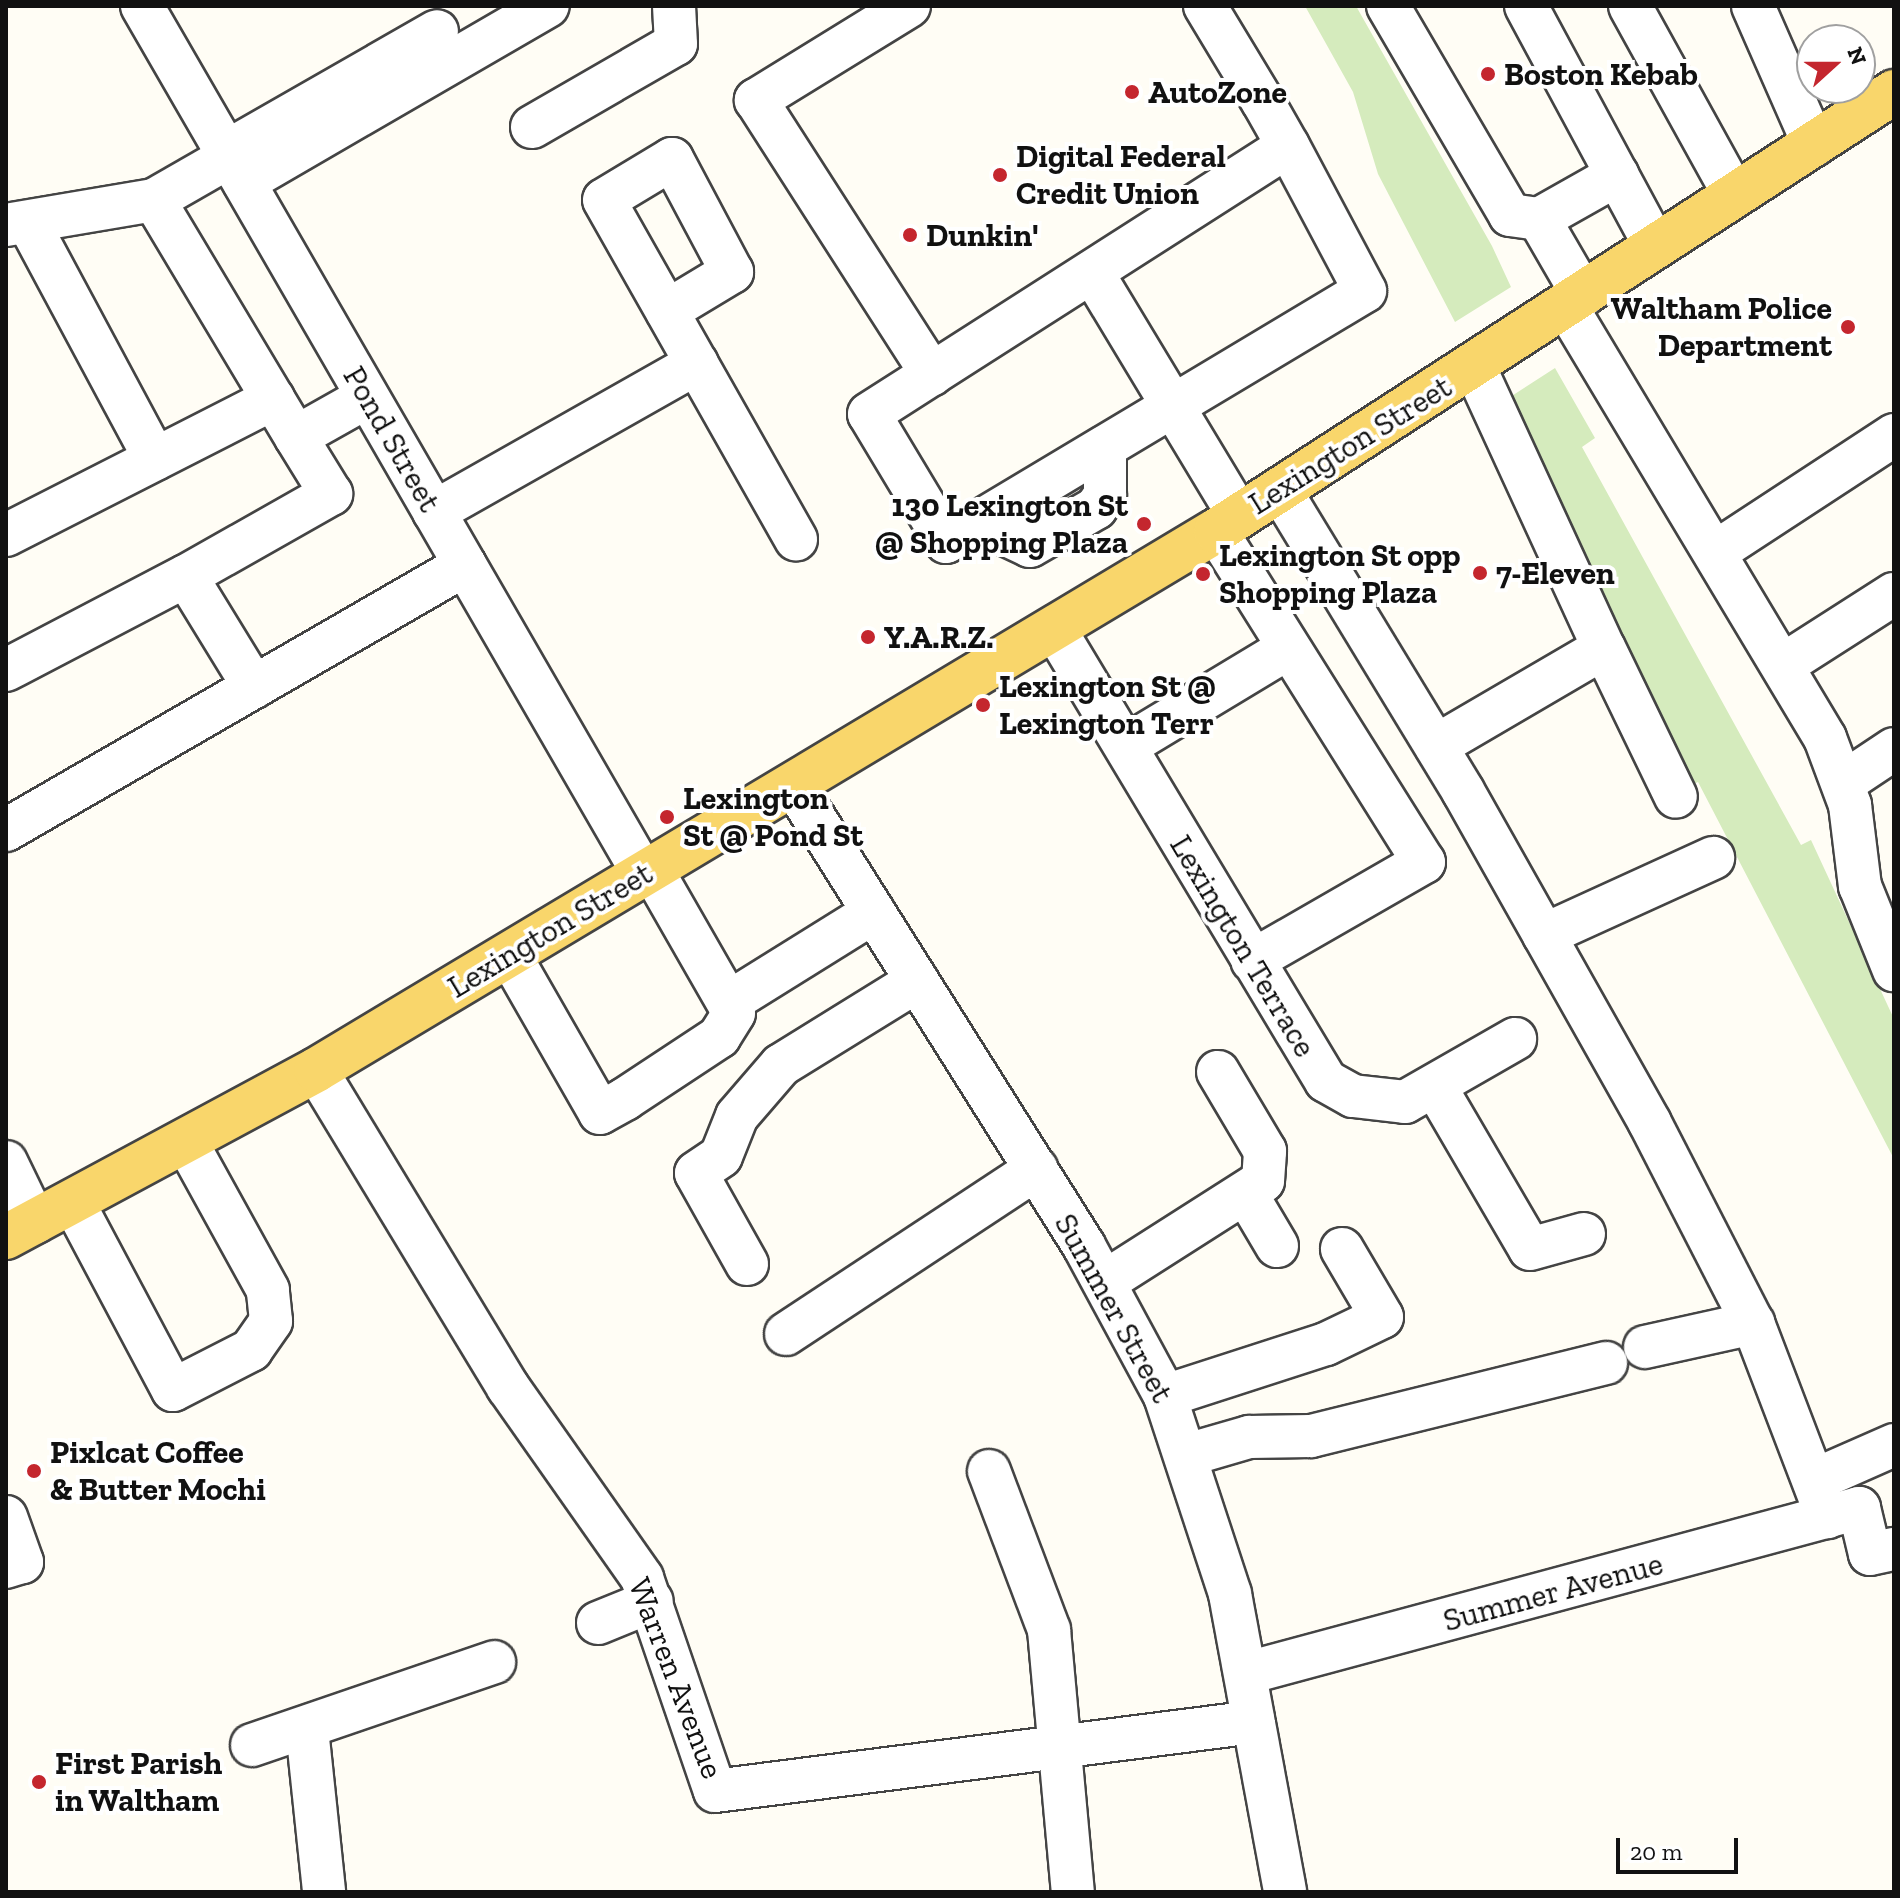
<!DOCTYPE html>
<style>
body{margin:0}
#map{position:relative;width:1900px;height:1898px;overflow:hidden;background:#fffdf5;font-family:"Zilla Slab",serif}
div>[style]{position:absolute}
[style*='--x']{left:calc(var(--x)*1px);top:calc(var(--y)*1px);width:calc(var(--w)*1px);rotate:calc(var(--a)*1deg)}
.green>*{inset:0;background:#d5ebbd}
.roads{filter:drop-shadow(2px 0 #444) drop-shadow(-2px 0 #444) drop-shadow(0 2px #444) drop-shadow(0 -2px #444)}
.minor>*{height:42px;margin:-21px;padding:0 21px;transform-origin:21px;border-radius:21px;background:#fff}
.major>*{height:44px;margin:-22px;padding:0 22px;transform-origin:22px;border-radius:22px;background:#f9d66b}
.dots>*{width:22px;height:22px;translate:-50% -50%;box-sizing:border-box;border:4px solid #fff;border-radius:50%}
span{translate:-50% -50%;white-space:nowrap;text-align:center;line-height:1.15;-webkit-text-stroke:8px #fff;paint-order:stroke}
.poi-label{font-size:32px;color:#111;font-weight:700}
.left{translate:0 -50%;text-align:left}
.right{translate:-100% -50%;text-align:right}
.street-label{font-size:32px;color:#111}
.frame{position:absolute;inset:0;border:8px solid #111;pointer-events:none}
.north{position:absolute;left:1796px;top:24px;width:80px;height:80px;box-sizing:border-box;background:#fff;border:2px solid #a0a0a0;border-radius:50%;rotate:69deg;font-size:22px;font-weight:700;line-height:32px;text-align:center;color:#111}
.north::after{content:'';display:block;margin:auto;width:28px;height:36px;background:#c4262e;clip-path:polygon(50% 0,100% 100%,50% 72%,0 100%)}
.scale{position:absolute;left:1616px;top:1838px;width:122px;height:36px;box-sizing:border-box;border:4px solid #111;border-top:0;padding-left:10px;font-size:24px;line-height:28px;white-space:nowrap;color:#111;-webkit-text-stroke:6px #fff;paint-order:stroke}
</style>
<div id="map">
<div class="green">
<div style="clip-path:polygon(1305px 6px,1356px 6px,1492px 246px,1511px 287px,1455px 322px,1378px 174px,1353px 92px)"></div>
<div style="clip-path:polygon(1555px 368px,1595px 438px,1582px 447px,1801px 845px,1811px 840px,1894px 1019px,1894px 1159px,1698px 782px,1685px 788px,1504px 401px)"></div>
</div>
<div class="roads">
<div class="minor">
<div style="--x:142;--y:6;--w:1001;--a:59.98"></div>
<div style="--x:909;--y:6;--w:180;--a:148.4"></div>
<div style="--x:756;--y:100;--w:326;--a:57.3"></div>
<div style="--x:1205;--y:6;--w:112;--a:58.9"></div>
<div style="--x:1263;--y:102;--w:51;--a:60.4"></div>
<div style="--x:1288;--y:146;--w:164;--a:62"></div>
<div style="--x:1365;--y:291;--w:488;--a:149.1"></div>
<div style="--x:946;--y:542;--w:149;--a:-121"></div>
<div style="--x:869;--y:414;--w:497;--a:-32.6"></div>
<div style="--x:1388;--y:6;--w:242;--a:59.7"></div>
<div style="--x:1510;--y:215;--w:29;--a:8"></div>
<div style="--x:1539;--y:219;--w:90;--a:-29.4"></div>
<div style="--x:1526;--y:6;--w:274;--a:61.7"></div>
<div style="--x:1630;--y:6;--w:217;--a:61.1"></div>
<div style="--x:1753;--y:6;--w:152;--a:66.3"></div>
<div style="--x:532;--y:127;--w:166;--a:-30"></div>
<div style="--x:676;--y:44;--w:38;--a:-93"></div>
<div style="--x:226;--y:152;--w:243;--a:-29.8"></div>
<div style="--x:244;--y:182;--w:351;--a:-30.1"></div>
<div style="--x:154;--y:200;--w:276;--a:59.1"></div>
<div style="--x:296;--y:437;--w:81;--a:-29.4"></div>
<div style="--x:1539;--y:219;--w:88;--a:59.9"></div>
<div style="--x:28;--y:222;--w:269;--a:61.8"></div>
<div style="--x:6;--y:225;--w:150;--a:-9.6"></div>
<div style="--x:154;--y:200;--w:86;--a:-29.8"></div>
<div style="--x:1092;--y:272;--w:285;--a:58.9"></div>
<div style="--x:1566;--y:306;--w:504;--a:59.06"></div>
<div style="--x:1825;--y:738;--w:72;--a:69.5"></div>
<div style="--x:1850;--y:805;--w:82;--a:83"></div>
<div style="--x:1860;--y:886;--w:91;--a:68"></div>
<div style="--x:667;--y:311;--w:76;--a:-31"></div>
<div style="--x:732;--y:272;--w:128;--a:-118"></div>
<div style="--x:672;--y:159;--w:79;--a:148.9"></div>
<div style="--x:604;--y:200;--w:390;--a:60.5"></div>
<div style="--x:1474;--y:366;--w:311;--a:65.3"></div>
<div style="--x:1280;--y:490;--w:352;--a:58.7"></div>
<div style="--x:1463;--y:791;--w:381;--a:60.6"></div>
<div style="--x:1650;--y:1123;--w:225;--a:62.8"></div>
<div style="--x:1753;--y:1323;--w:208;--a:69.1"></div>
<div style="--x:434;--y:512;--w:302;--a:-29.5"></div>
<div style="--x:979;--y:522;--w:56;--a:25.2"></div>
<div style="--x:1030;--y:546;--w:76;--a:-29.9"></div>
<div style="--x:1096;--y:508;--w:16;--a:-55"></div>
<div style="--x:1105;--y:495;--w:48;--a:-90"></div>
<div style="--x:1216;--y:531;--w:391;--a:57.9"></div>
<div style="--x:1424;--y:862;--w:198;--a:150.1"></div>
<div style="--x:6;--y:535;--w:300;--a:-27"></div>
<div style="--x:1717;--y:551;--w:212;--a:-33.2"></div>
<div style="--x:1054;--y:628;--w:528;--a:59.02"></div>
<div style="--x:1326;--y:1081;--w:31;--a:29"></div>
<div style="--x:1353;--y:1096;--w:52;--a:6.6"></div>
<div style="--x:1405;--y:1102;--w:127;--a:-29.8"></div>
<div style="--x:1786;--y:663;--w:128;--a:-32.6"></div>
<div style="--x:6;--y:670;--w:203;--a:-27.6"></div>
<div style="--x:254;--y:687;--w:130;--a:-121.5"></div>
<div style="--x:186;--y:576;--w:167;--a:-29.5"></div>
<div style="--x:331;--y:494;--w:67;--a:-121.6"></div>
<div style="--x:1126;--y:746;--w:188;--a:-31.1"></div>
<div style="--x:1436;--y:746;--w:194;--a:-30.3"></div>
<div style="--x:1604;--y:648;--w:165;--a:64.2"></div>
<div style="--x:1843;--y:783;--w:61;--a:-33.7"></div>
<div style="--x:793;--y:784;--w:546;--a:57.79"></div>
<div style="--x:1084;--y:1246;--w:170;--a:61.6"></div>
<div style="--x:1165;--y:1396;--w:208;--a:71.8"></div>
<div style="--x:1230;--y:1594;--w:303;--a:79.5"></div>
<div style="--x:6;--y:830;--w:530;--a:-30"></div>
<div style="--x:1544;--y:935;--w:186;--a:-24.5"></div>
<div style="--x:509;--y:954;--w:183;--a:60.2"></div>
<div style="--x:600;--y:1113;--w:29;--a:-29"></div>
<div style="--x:625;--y:1099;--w:113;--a:-33.4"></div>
<div style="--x:719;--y:1037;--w:28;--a:-58"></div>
<div style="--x:734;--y:1013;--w:167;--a:-119.8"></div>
<div style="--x:731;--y:1001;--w:168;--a:-31.9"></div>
<div style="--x:316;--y:1070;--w:371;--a:58.8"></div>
<div style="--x:508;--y:1387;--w:233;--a:54.9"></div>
<div style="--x:642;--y:1578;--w:225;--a:71.1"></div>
<div style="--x:715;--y:1791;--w:543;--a:-7.3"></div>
<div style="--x:1436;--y:1088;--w:186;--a:59.7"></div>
<div style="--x:1530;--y:1249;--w:56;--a:-15.5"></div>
<div style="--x:6;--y:1162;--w:67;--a:64.2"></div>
<div style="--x:1248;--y:1197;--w:57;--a:59.4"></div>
<div style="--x:73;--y:1202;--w:213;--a:62"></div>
<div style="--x:173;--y:1390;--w:88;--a:-27.1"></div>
<div style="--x:251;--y:1350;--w:35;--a:-55"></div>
<div style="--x:271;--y:1321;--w:31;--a:-96"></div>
<div style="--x:268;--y:1290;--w:168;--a:-118.9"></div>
<div style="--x:747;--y:1264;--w:104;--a:-119.3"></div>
<div style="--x:696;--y:1173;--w:30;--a:-34"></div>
<div style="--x:721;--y:1156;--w:43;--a:-68.2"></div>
<div style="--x:737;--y:1116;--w:67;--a:-49.2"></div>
<div style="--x:781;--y:1065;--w:160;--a:-31.7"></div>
<div style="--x:1106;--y:1281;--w:186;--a:-32.5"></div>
<div style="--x:1263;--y:1181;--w:30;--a:-86"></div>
<div style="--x:1265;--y:1151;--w:92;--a:-120.7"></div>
<div style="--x:786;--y:1334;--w:300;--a:-33.4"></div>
<div style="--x:1645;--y:1347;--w:111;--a:-12.5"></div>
<div style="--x:1165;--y:1396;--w:169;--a:-17.9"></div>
<div style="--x:1326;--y:1344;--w:62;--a:-25.7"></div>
<div style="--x:1382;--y:1317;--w:79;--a:-120.5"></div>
<div style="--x:1187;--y:1455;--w:65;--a:-16.2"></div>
<div style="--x:1249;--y:1437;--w:62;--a:-0.9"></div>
<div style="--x:1311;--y:1436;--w:304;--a:-13.9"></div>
<div style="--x:989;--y:1471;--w:170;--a:69.3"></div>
<div style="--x:1049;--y:1630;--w:263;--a:84.8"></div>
<div style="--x:1817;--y:1479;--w:84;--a:-23.8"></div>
<div style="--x:6;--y:1517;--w:48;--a:70.4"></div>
<div style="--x:22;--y:1562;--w:17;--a:163"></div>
<div style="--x:598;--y:1623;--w:58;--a:-22.2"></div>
<div style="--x:1247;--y:1673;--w:634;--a:-15.09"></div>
<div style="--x:1859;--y:1508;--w:47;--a:76.6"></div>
<div style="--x:1870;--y:1554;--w:25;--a:-12"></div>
<div style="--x:307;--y:1729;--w:164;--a:84"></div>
<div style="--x:252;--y:1745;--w:256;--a:-18.9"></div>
</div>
<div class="major">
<div style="--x:6;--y:1237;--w:352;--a:-28.3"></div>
<div style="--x:316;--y:1070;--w:1049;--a:-30.92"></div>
<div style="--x:1216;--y:531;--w:808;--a:-32.92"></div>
</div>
</div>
<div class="dots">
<div style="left:1488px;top:74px;background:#c4262e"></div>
<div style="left:1132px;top:92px;background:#c4262e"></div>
<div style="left:1000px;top:175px;background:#c4262e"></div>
<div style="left:910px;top:235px;background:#c4262e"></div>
<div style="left:1848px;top:327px;background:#c4262e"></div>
<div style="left:1144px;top:524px;background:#c4262e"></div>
<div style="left:1480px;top:573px;background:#c4262e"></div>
<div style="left:1203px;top:574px;background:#c4262e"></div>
<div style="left:868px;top:637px;background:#c4262e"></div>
<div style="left:983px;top:705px;background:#c4262e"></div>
<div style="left:667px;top:817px;background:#c4262e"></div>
<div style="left:34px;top:1471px;background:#c4262e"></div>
<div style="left:39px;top:1782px;background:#c4262e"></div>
</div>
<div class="poi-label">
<span class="left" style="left:1504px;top:74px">Boston Kebab</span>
<span class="left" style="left:1148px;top:92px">AutoZone</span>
<span class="left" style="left:1016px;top:175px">Digital Federal<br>Credit Union</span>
<span class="left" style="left:926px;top:235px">Dunkin'</span>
<span class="right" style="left:1832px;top:327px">Waltham Police<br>Department</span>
<span class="right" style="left:1128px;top:524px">130 Lexington St<br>@ Shopping Plaza</span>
<span class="left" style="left:1219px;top:574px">Lexington St opp<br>Shopping Plaza</span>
<span class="left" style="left:1496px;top:573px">7-Eleven</span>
<span class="left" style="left:884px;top:637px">Y.A.R.Z.</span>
<span class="left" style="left:999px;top:705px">Lexington St @<br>Lexington Terr</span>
<span class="left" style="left:683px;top:817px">Lexington<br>St @ Pond St</span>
<span class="left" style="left:50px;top:1471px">Pixlcat Coffee<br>&amp; Butter Mochi</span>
<span class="left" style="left:55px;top:1782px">First Parish<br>in Waltham</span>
</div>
<div class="street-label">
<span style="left:392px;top:439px;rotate:60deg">Pond Street</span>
<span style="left:1350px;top:445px;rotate:-32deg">Lexington Street</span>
<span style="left:550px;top:930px;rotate:-31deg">Lexington Street</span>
<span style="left:1243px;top:946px;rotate:59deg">Lexington Terrace</span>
<span style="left:1114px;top:1308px;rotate:61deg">Summer Street</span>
<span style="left:1553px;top:1592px;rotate:-15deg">Summer Avenue</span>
<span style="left:676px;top:1678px;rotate:69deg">Warren Avenue</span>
</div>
<div class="frame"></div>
<div class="north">N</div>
<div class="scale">20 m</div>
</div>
